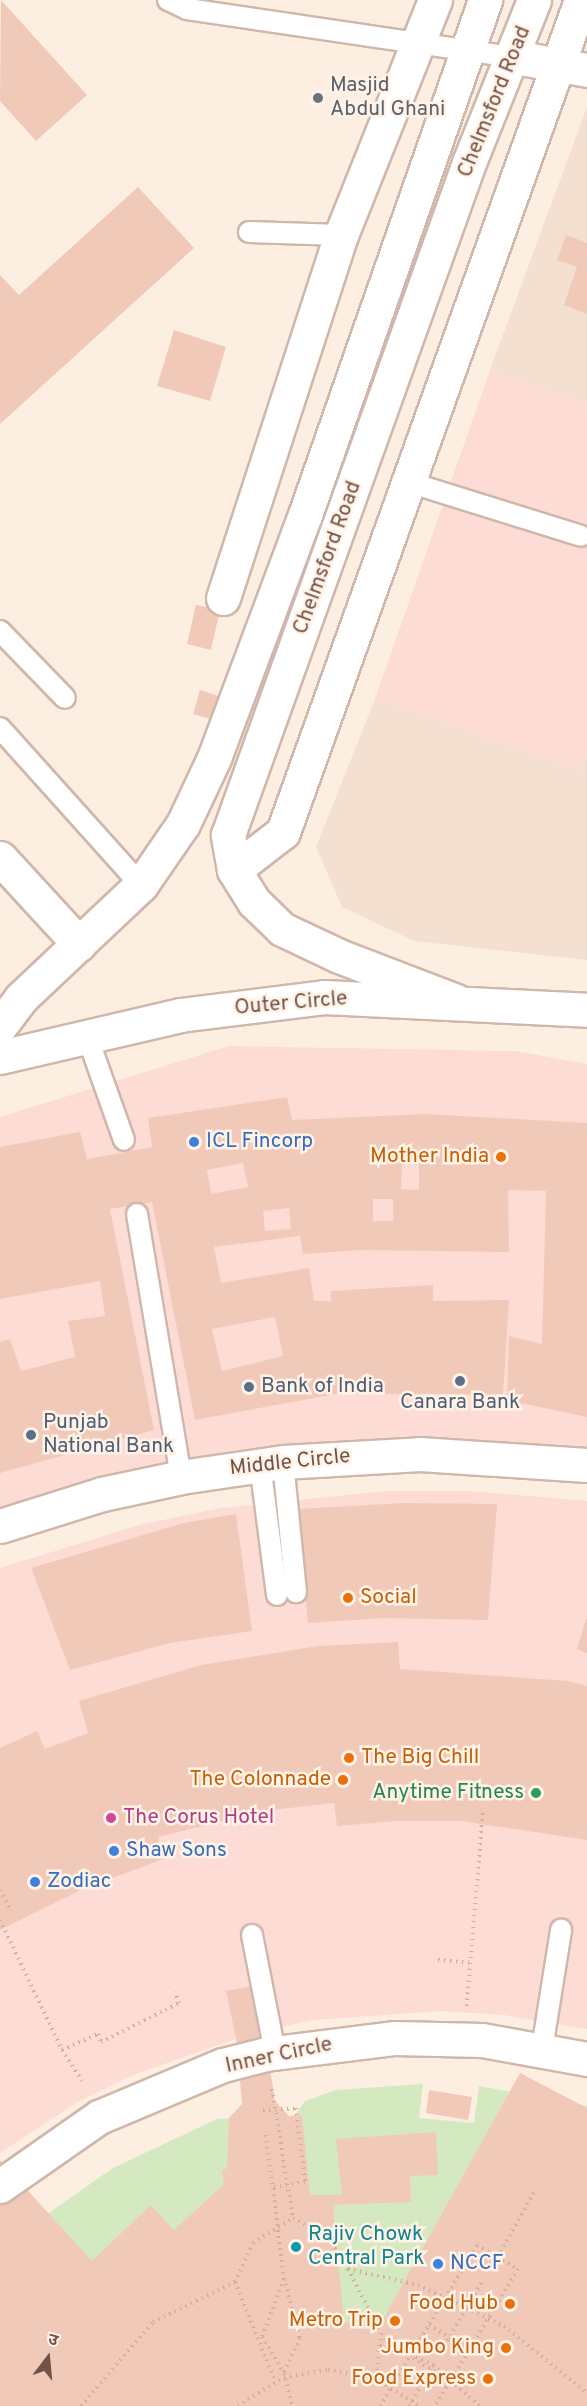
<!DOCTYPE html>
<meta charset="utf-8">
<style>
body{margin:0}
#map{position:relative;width:587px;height:2406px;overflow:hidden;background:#fcefe1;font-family:Overpass,"Noto Sans Devanagari",sans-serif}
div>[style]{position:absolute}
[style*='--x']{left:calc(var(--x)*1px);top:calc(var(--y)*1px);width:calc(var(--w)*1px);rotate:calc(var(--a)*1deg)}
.residential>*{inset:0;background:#f4e0d0}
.commercial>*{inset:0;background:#fddcd5}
.green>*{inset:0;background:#d5e9c0}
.building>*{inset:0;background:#f1c9b9}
.path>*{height:4px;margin-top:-2px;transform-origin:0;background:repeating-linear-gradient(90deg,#d6ad9c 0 1.5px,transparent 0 6px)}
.roads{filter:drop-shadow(2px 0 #cfb7ab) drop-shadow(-2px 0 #cfb7ab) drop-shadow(0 2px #cfb7ab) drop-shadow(0 -2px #cfb7ab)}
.service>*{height:20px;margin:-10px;padding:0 10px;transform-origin:10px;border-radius:10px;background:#fff}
.minor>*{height:33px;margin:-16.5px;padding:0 16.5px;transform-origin:16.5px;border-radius:16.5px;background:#fff}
.tertiary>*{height:33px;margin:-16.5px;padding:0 16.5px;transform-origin:16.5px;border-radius:16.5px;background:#fff}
.secondary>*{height:33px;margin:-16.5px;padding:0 16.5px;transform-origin:16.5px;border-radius:16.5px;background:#fff}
.dots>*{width:16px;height:16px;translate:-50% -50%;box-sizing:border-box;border:3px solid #fff3e7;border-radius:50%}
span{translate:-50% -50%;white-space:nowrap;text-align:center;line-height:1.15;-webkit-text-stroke:5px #fff3e7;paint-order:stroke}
.worship-label{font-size:21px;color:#5b616d}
.left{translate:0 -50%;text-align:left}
.street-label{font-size:21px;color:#735348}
.shop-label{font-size:21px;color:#366cbe}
.food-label{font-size:21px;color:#c56008}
.right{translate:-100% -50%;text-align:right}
.service-label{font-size:21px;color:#4e5e75}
.leisure-label{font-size:21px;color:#27864d}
.hotel-label{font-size:21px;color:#b23c85}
.culture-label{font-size:21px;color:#0d838f}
.north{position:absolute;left:18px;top:2328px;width:60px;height:60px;-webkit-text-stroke:4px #fff3e7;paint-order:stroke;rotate:16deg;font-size:16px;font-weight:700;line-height:24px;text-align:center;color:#735348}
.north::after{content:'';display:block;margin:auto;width:21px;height:27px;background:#735348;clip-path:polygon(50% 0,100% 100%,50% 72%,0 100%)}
</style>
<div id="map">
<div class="residential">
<div style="clip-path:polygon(587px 107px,587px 403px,490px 370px)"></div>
<div style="clip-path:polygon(375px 699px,581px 771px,587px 754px,587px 960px,414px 941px,342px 907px,316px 847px)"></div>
</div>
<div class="commercial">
<div style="clip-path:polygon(490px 370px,587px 403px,587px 754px,581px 771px,375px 699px)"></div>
<div style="clip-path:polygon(229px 1046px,515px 1051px,587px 1064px,587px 1452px,536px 1446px,0 1514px,0 1117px)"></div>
<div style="clip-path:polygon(386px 1491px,469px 1491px,587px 1501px,587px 2029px,504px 2015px,441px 2011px,314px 2020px,252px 2033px,133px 2075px,76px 2103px,0 2153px,0 1568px,139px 1525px,221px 1508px)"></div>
</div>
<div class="green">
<div style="clip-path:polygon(423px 2084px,419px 2118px,474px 2123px,479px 2086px,587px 2106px,587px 2406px,0 2406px,33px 2224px,113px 2168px,217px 2119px,238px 2118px,285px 2130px,305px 2101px,336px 2090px)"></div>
</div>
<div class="building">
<div style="clip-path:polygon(1px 0,87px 95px,36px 141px,0 101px)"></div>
<div style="clip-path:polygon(138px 187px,194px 248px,0 424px,0 275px,19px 295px)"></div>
<div style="clip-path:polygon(566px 235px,587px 243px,587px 314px,564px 305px,577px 267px,557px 260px)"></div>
<div style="clip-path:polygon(174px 330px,226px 347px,210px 401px,157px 386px)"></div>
<div style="clip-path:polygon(196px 605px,220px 610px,211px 650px,187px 644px)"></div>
<div style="clip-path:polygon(200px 690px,221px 697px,214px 720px,193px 714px)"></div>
<div style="clip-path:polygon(evenodd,287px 1097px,292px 1120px,425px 1114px,587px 1123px,587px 1417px,507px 1400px,509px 1336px,542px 1344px,546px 1191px,508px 1190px,509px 1252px,360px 1250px,303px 1254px,300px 1236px,214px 1247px,221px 1283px,309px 1268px,314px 1301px,331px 1301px,331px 1291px,433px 1285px,433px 1301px,509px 1300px,503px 1394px,336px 1394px,195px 1420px,152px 1202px,110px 1209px,154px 1430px,0 1473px,0 1342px,10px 1339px,21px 1371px,75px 1357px,68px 1321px,105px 1316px,100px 1281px,0 1299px,0 1147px,80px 1132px,87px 1159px,152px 1147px,148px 1118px,287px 1097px,243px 1163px,248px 1187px,211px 1194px,207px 1170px,243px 1163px,287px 1097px,402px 1164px,419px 1165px,419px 1190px,401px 1189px,402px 1164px,287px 1097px,373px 1199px,393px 1199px,393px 1221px,373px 1221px,373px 1199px,287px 1097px,289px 1208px,291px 1229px,265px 1231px,263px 1211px,289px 1208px,287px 1097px,275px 1317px,283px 1356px,222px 1371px,212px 1329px,275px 1317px)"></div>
<div style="clip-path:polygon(403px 1503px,497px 1504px,488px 1620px,384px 1618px,308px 1623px,296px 1509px)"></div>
<div style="clip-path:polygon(236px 1514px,252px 1631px,170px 1643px,70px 1670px,31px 1568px,184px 1523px)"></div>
<div style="clip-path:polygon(586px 1619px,587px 1619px,587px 1653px,577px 1649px)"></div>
<div style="clip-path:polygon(398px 1642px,400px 1669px,567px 1681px,587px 1686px,587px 1840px,461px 1821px,396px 1821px,337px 1826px,334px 1803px,263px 1811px,158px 1837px,163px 1859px,81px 1890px,0 1930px,0 1748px,37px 1731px,45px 1749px,88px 1733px,79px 1701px,201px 1665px,318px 1646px)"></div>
<div style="clip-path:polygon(257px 1985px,275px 2101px,289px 2116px,302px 2115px,310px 2195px,342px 2195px,336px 2139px,436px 2132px,438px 2175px,410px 2176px,411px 2202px,333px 2205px,344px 2322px,368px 2325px,375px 2334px,520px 2073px,587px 2108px,587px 2406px,0 2406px,0 2160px,92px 2261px,151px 2205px,174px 2230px,224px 2184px,222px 2171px,227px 2168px,229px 2118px,242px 2104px,237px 2043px,226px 1991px)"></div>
<div style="clip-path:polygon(429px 2090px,472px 2097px,468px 2120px,426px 2113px)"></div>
</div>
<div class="path">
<div style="--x:0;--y:1890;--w:23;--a:61"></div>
<div style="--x:0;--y:1920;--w:144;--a:64.5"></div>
<div style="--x:62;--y:2050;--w:37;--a:57"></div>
<div style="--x:438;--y:1960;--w:32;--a:5"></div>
<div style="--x:467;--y:2006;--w:198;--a:-85.4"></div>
<div style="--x:62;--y:2050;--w:39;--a:-24"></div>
<div style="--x:98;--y:2034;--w:9;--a:69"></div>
<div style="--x:101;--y:2042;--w:87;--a:-26.6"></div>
<div style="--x:179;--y:2003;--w:12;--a:-110"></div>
<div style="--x:272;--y:2089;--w:131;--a:80.8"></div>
<div style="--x:263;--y:2110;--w:33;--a:-3"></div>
<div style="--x:296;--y:2108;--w:75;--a:83.1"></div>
<div style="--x:305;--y:2182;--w:33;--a:171"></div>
<div style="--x:266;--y:2135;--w:144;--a:82.8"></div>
<div style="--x:284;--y:2278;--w:62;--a:75.1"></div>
<div style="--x:300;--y:2338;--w:38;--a:115"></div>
<div style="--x:498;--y:2257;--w:74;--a:-61"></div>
<div style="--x:348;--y:2269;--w:72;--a:62.7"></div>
<div style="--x:381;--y:2333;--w:45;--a:96.3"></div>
<div style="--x:284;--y:2279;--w:62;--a:110.8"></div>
<div style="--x:262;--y:2337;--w:42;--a:58.6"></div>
<div style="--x:284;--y:2373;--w:34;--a:76"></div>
<div style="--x:235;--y:2282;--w:107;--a:68"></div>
<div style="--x:429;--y:2325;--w:47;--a:31"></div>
<div style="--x:380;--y:2346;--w:26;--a:13"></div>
<div style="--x:405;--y:2352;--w:31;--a:25"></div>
<div style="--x:433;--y:2365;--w:62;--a:41.1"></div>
<div style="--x:444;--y:2346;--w:74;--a:-59.3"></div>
<div style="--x:413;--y:2358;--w:38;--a:32"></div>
<div style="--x:81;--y:2406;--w:111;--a:-49.4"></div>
<div style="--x:153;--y:2322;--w:91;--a:-26"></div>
<div style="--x:235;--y:2282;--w:43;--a:-65.2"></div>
<div style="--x:253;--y:2243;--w:47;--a:-32"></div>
<div style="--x:293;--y:2218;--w:40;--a:29.7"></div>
<div style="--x:328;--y:2238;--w:37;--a:57"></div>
<div style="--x:348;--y:2269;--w:72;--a:12.9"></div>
<div style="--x:418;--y:2285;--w:95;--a:25.5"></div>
<div style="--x:504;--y:2326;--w:107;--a:38.9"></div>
<div style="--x:238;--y:2406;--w:54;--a:-32.2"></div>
<div style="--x:284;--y:2377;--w:45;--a:-9"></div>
<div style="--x:328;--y:2370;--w:49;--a:9.5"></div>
<div style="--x:376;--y:2378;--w:51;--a:33.1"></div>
<div style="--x:380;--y:2406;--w:188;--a:-58.9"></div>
<div style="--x:477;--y:2245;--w:48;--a:30.3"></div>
<div style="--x:518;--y:2269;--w:160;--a:121.2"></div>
<div style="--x:409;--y:2406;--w:43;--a:-59.3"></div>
</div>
<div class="roads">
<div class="service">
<div style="--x:168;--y:0;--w:21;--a:25"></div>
<div style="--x:187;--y:9;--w:331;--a:8.4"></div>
<div style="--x:249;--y:232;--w:92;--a:1.9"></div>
<div style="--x:408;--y:482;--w:181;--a:17.3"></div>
<div style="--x:0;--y:631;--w:93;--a:45.9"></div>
<div style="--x:0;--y:728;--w:211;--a:48.1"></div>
<div style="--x:87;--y:1036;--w:110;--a:70.4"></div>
<div style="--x:137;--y:1214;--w:267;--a:80.5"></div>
<div style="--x:283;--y:1462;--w:131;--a:84.3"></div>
<div style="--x:260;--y:1464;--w:132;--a:82.6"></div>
<div style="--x:252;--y:1935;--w:119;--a:78.9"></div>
<div style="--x:542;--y:2049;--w:121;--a:-80.9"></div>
</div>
<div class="minor">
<div style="--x:514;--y:57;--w:74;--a:10.1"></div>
<div style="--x:223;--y:598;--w:382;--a:-72"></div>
<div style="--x:341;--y:235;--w:253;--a:-68.2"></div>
<div style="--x:0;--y:858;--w:117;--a:47.4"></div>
<div style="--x:234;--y:870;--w:62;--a:-37.8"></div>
<div style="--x:283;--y:832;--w:884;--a:-70.29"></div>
<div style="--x:0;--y:1526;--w:107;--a:-17.4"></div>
<div style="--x:102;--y:1494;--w:81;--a:-12.1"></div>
<div style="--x:181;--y:1477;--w:103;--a:-8.4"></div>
<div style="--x:283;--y:1462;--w:137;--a:-3.3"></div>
<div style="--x:420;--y:1454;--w:167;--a:3.8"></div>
</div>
<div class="tertiary">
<div style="--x:0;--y:2186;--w:121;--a:-34.9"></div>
<div style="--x:99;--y:2117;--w:134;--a:-22.8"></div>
<div style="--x:223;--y:2065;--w:44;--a:-14.3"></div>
<div style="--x:266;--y:2054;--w:130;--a:-7.1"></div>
<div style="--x:395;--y:2038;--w:87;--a:1.3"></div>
<div style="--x:482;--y:2040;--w:107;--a:10.3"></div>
</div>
<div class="secondary">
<div style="--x:456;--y:1001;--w:125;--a:-159"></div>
<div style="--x:339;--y:956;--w:63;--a:-154.7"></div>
<div style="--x:282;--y:929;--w:39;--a:-136"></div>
<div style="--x:254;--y:902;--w:38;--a:-122"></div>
<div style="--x:234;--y:870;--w:36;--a:-100"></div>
<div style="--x:228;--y:835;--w:717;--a:-70.28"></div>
<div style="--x:470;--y:160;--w:172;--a:-68.2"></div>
<div style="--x:0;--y:1026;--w:35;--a:-53"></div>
<div style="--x:21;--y:998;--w:165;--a:-43.3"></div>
<div style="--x:141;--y:885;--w:74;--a:-55.5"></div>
<div style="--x:183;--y:824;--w:73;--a:-64.8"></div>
<div style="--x:214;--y:758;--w:259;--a:-69.5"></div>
<div style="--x:305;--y:515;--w:546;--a:-70.73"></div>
<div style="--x:0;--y:1057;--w:185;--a:-13.1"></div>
<div style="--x:180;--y:1015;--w:145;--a:-7.1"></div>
<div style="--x:324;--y:997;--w:263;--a:2.8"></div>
</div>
</div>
<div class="dots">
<div style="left:318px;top:98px;background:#6b7280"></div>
<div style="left:194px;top:1142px;background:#3f7fe0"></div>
<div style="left:501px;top:1157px;background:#e8710a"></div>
<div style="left:460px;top:1381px;background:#5c6f8a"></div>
<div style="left:249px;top:1387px;background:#5c6f8a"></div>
<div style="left:31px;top:1435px;background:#5c6f8a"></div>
<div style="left:348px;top:1598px;background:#e8710a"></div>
<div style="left:349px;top:1758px;background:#e8710a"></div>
<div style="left:343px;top:1780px;background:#e8710a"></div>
<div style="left:536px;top:1793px;background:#2e9e5b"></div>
<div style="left:111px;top:1818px;background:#d1479c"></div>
<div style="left:114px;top:1851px;background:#3f7fe0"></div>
<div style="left:35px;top:1882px;background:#3f7fe0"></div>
<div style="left:296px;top:2247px;background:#0f9aa8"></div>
<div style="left:438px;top:2264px;background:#3f7fe0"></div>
<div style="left:510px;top:2304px;background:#e8710a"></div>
<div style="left:395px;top:2321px;background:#e8710a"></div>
<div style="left:506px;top:2348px;background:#e8710a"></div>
<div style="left:488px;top:2379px;background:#e8710a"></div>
</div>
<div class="worship-label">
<span class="left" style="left:330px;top:98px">Masjid<br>Abdul Ghani</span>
</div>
<div class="street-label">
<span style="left:495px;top:102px;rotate:-68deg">Chelmsford Road</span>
<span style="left:328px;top:558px;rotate:-70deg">Chelmsford Road</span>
<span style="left:291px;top:1004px;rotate:-5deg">Outer Circle</span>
<span style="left:290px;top:1463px;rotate:-6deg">Middle Circle</span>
<span style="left:279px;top:2056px;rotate:-12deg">Inner Circle</span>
</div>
<div class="shop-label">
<span class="left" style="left:206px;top:1142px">ICL Fincorp</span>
<span class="left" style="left:126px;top:1851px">Shaw Sons</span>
<span class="left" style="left:47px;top:1882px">Zodiac</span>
<span class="left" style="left:450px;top:2264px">NCCF</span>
</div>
<div class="food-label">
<span class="right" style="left:489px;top:1157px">Mother India</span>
<span class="left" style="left:360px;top:1598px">Social</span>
<span class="left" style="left:361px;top:1758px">The Big Chill</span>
<span class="right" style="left:331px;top:1780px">The Colonnade</span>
<span class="right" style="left:498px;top:2304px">Food Hub</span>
<span class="right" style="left:383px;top:2321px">Metro Trip</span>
<span class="right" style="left:494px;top:2348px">Jumbo King</span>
<span class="right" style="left:476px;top:2379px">Food Express</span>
</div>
<div class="service-label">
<span class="left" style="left:261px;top:1387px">Bank of India</span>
<span style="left:460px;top:1403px">Canara Bank</span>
<span class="left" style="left:43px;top:1435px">Punjab<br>National Bank</span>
</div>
<div class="leisure-label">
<span class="right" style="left:524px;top:1793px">Anytime Fitness</span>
</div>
<div class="hotel-label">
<span class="left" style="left:123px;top:1818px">The Corus Hotel</span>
</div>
<div class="culture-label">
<span class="left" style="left:308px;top:2247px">Rajiv Chowk<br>Central Park</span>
</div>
<div class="north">उ</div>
</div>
